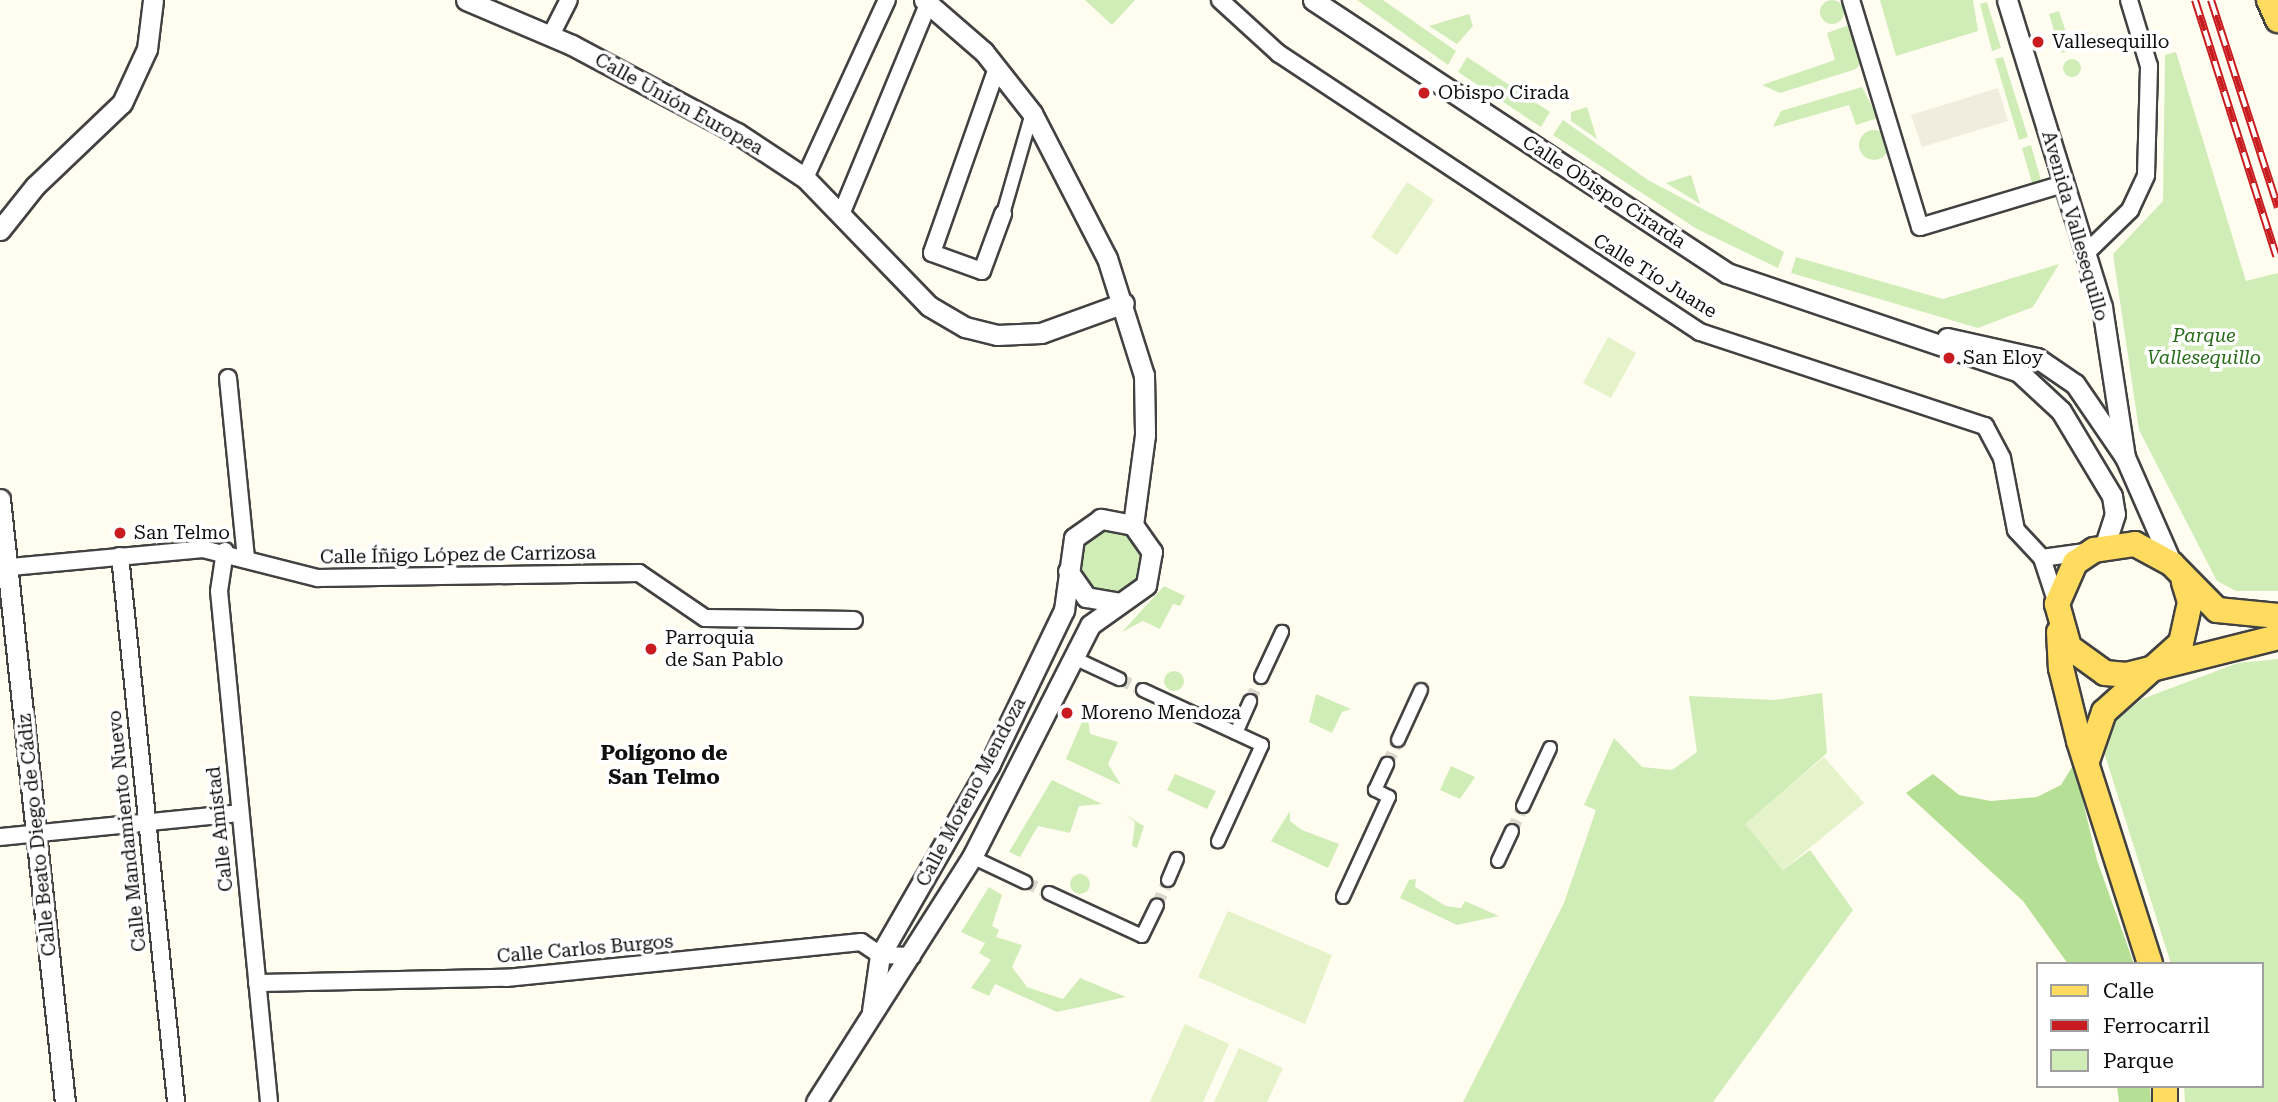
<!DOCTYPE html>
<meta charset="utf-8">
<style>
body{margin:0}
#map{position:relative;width:2278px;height:1102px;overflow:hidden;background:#fffcf0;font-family:"Roboto Serif",serif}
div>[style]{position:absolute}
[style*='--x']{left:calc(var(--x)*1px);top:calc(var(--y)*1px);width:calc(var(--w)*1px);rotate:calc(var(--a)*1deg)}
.green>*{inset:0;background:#d1edb7}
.round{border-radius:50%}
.forest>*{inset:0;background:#b4df95}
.pitch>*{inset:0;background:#e4f3c9}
.plaza>*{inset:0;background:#f0ecde}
.pedestrian-tunnel>*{height:12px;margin-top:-6px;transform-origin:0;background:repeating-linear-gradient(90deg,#dbd8ce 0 12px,transparent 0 18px)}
.roads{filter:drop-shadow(2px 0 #424242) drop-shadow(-2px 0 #424242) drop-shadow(0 2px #424242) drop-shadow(0 -2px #424242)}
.pedestrian>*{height:12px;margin:-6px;padding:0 6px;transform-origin:6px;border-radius:6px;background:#fff}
.minor>*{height:16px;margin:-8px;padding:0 8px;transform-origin:8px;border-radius:8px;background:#fff}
.tertiary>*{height:19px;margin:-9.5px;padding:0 9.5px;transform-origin:9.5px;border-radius:9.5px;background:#fff}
.primary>*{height:24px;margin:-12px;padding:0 12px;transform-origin:12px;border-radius:12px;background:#ffdc60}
.rail>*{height:8px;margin-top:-4px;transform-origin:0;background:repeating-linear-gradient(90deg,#fff 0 16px,#c91c20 0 32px);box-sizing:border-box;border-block:2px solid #c91c20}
.dots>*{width:19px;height:19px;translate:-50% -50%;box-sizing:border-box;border:4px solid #fff;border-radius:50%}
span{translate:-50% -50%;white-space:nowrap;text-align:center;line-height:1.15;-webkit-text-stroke:7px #fff;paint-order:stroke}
.poi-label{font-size:19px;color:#0f0f0f}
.left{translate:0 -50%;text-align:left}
.street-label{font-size:19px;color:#0f0f0f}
.park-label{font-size:19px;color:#296c1a;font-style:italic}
.neighbourhood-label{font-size:21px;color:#0f0f0f;font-weight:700}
.legend{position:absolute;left:2036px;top:962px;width:228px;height:126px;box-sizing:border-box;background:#fff;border:2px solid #9f9f9f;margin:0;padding:9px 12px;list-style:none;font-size:21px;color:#0f0f0f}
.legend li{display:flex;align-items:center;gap:14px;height:35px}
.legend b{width:35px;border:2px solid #9f9f9f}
</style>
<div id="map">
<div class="green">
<div class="round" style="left:1820px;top:0;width:24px;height:24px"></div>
<div style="clip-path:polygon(1085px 0,1135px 0,1112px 25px)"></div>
<div style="clip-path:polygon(1357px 0,1383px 0,1456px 51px,1448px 65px)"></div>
<div style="clip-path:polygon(1880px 0,1973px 0,1978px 31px,1896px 56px)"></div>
<div style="clip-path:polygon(1987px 2px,2001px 48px,1992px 51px,1980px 4px)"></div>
<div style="clip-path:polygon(2059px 11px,2072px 50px,2061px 53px,2049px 14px)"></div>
<div style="clip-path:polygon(1469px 14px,1473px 26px,1457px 44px,1429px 26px)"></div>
<div style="clip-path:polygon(1849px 25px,1861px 63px,1856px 69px,1780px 93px,1762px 85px,1835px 60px,1827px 33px)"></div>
<div style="clip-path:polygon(2176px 52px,2246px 281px,2278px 273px,2278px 591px,2236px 591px,2217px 581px,2139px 430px,2113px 254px,2163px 201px,2165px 55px)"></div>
<div style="clip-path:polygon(1467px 57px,1550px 112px,1541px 127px,1458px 72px)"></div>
<div style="clip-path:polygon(2003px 57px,2028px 137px,2019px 140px,1995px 59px)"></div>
<div class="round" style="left:2063px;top:59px;width:18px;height:18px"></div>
<div style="clip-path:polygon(1862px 87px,1878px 118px,1856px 125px,1849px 105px,1773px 127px,1781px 111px)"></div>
<div style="clip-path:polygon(1587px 107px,1597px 139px,1571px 121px,1571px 112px)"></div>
<div style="clip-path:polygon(1563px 120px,1648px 180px,1784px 252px,1778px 268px,1697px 229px,1553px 135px)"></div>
<div class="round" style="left:1859px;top:130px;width:30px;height:30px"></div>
<div style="clip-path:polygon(2031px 145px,2041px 180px,2032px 183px,2022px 148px)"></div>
<div style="clip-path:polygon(1691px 175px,1700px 204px,1666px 183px)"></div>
<div style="clip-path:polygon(1796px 257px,1943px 299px,2059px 264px,2033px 307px,1978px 328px,1791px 273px)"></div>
<div class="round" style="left:1078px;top:529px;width:64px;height:64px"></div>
<div style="clip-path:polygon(1164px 586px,1185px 596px,1180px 606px,1173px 604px,1160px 629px,1143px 621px,1122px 632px)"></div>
<div style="clip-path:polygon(2278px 659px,2278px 1102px,2185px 1102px,2184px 1086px,2262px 1086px,2262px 964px,2171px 964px,2102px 746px,2111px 724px,2142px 699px,2238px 663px)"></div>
<div class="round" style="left:1164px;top:671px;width:20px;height:20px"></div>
<div style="clip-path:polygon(1822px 693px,1827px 753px,1746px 824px,1783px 870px,1810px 850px,1853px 910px,1713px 1102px,1463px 1102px,1564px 903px,1596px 810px,1584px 805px,1614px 738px,1642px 767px,1672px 770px,1697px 752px,1689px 696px,1774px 700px)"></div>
<div style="clip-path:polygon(1316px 694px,1351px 709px,1342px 712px,1332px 733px,1309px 722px)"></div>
<div style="clip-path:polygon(1087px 710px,1090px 734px,1118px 742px,1108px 764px,1121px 785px,1066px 759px)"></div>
<div style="clip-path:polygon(1451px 766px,1475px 777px,1460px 799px,1440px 790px)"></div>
<div style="clip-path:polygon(1175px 774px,1216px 791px,1207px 809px,1167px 790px)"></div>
<div style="clip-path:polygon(1052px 780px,1102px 804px,1079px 806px,1070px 833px,1038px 826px,1020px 857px,1009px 852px)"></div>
<div style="clip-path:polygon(1290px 811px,1290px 821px,1302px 830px,1339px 844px,1328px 868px,1271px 841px)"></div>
<div style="clip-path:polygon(1124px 814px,1144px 826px,1137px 848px,1132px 846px,1135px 822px)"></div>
<div class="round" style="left:1070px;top:874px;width:20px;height:20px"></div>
<div style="clip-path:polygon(1416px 879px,1415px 887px,1446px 906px,1461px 908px,1465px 901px,1499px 916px,1457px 925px,1400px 898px,1409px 880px)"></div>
<div style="clip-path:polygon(989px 887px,1002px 895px,992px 926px,999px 930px,996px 937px,1022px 945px,1012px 967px,1027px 987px,1063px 999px,1080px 978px,1126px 997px,1057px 1012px,995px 984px,989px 996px,971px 988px,991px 960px,979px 953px,985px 943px,961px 932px)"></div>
</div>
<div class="forest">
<div style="clip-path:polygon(2074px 764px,2097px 860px,2134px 964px,2068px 964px,2023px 901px,1906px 793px,1933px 774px,1959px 795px,1991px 801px,2037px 797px,2061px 785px)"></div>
<div style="clip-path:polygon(2117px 1086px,2150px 1086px,2151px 1102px,2119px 1102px)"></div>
</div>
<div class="pitch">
<div style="clip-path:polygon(1407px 182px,1434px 200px,1397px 255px,1371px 237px)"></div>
<div style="clip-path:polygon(1608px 337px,1636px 353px,1611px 398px,1583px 383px)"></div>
<div style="clip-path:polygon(1824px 757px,1864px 803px,1783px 870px,1745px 824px)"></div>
<div style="clip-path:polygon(1228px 911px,1332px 955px,1305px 1024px,1198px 977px)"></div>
<div style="clip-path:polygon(1185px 1024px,1229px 1044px,1203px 1102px,1150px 1102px)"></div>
<div style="clip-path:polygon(1239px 1048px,1283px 1068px,1267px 1102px,1214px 1102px)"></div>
</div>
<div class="plaza">
<div style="clip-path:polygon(1998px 88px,2008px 121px,1922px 147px,1911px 115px)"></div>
</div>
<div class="pedestrian-tunnel">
<div style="--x:1119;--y:679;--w:26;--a:25"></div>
<div style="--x:1250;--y:701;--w:26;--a:-65"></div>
<div style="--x:1387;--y:764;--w:26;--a:-65"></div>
<div style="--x:1512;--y:831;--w:27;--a:-66"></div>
<div style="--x:1025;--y:882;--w:26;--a:25"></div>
<div style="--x:1157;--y:905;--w:27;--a:-66"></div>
</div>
<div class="roads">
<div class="pedestrian">
<div style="--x:1003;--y:214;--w:105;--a:-74"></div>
<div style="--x:1074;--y:658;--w:50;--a:25"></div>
<div style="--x:1261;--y:677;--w:50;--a:-65"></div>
<div style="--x:1143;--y:690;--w:131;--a:24.8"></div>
<div style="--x:1262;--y:745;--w:106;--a:114.6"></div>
<div style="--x:1236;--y:733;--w:35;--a:-66"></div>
<div style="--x:1398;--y:740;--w:55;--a:-65.3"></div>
<div style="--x:1523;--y:806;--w:64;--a:-65"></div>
<div style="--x:972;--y:857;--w:59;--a:25.3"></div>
<div style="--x:1498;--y:861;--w:33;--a:-65"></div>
<div style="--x:1168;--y:880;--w:23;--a:-67"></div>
<div style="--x:1049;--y:893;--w:102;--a:24.8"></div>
<div style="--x:1142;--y:936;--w:34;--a:-64"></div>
<div style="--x:1343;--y:897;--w:110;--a:-65.3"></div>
<div style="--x:1389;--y:797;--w:16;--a:-153"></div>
<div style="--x:1375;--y:790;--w:29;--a:-65"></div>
</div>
<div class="minor">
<div style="--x:1220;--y:0;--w:79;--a:42.4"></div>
<div style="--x:1278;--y:53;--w:506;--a:33.47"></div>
<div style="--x:1700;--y:332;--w:300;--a:18.3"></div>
<div style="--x:1985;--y:426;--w:36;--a:62"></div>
<div style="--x:2002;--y:458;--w:73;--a:79"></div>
<div style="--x:2016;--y:530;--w:38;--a:47"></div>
<div style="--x:2042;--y:558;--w:48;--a:71.9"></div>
<div style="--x:1851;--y:0;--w:237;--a:73.1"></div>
<div style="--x:1920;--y:227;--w:149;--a:-16.7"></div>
<div style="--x:551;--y:35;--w:39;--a:-63"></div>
<div style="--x:997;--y:68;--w:196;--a:109.4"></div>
<div style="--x:932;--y:253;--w:53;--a:19.8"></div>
<div style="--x:982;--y:271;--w:61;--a:-69.8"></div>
<div style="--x:805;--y:178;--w:196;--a:-65.3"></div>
<div style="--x:842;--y:212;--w:225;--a:-67.5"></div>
<div style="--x:2086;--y:253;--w:62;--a:-44.3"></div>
<div style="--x:2130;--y:210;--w:38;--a:-65"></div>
<div style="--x:2146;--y:175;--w:109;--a:-88.4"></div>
<div style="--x:2149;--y:66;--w:69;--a:-106.9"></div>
<div style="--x:228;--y:378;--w:180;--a:84.3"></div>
<div style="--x:225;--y:551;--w:40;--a:98.5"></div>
<div style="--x:219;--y:591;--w:513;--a:84.41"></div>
<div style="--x:120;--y:556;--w:549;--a:84.14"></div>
<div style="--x:2042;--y:558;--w:42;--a:-8.1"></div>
<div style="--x:0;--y:568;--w:204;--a:-5.3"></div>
<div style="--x:203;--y:549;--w:119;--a:14.2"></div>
<div style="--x:318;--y:578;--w:321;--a:-0.9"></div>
<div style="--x:639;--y:573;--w:80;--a:34.3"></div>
<div style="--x:705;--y:618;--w:149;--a:0.8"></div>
<div style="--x:0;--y:837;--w:240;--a:-5.7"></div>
<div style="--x:257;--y:983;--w:249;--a:-1.2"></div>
<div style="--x:506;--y:978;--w:357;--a:-5.8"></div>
<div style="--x:861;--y:942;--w:23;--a:34"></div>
<div style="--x:880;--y:955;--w:32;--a:2"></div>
</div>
<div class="tertiary">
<div style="--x:466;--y:0;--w:115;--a:23"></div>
<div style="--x:572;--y:45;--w:187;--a:28.1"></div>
<div style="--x:737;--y:133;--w:82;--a:33.5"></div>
<div style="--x:805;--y:178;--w:178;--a:45.9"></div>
<div style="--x:929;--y:306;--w:42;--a:30.3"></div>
<div style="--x:965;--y:327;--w:33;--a:14"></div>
<div style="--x:997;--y:335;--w:44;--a:-2.6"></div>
<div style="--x:1041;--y:333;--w:88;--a:-19.9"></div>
<div style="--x:924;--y:0;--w:79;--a:40.9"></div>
<div style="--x:984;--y:52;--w:78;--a:51.8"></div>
<div style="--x:1032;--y:113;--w:163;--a:62.7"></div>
<div style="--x:1107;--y:258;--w:123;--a:72.5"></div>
<div style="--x:1144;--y:375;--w:60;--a:89"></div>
<div style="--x:1145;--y:435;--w:91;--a:97.6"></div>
<div style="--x:1313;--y:0;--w:496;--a:33.4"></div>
<div style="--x:1727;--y:273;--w:308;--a:18.7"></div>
<div style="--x:2019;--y:372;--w:57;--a:42.9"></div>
<div style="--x:2061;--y:411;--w:99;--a:59"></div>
<div style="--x:2112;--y:496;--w:18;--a:81"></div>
<div style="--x:2115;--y:514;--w:35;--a:108"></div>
<div style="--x:2007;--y:0;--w:321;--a:72.8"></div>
<div style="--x:2102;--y:307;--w:152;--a:81.3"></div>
<div style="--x:0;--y:230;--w:56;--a:-51.5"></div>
<div style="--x:35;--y:186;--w:120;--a:-43.7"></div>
<div style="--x:122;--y:103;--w:60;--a:-65.2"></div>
<div style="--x:147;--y:49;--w:49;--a:-83"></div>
<div style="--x:1947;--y:338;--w:92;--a:12.5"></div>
<div style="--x:2037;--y:358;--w:46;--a:34.4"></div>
<div style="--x:2075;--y:384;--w:88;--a:55.6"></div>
<div style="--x:2125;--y:457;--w:117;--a:66.3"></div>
<div style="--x:0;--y:499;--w:606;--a:83.85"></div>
<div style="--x:1068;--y:571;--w:32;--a:55"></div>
<div style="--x:1086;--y:597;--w:34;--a:10"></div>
<div style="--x:816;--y:1102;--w:290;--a:-57.5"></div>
<div style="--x:972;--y:857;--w:260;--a:-63"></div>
<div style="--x:1090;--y:625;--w:69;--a:-35.5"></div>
<div style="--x:1146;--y:585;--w:34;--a:-80"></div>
<div style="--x:1152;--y:552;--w:33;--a:-125"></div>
<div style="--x:1133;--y:525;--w:33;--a:-169"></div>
<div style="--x:1101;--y:519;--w:33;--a:145"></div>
<div style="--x:1074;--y:538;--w:73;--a:97.9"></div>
<div style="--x:1064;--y:610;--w:171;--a:115.7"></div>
<div style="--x:990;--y:764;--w:220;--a:119.9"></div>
<div style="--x:880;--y:955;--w:57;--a:98.1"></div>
</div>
<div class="primary">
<div style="--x:2269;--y:0;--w:22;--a:66"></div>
<div style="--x:2278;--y:616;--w:61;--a:-174.4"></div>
<div style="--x:2217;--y:610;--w:64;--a:-134.4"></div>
<div style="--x:2172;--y:564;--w:42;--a:-151.6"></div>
<div style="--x:2135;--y:544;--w:41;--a:171.7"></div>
<div style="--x:2094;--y:550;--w:23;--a:146"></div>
<div style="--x:2075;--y:563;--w:45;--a:113.7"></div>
<div style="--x:2057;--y:604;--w:45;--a:74.4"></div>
<div style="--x:2069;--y:647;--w:44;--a:35.8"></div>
<div style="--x:2105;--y:673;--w:22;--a:5"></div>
<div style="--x:2127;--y:675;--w:156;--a:-14.1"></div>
<div style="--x:2059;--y:632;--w:36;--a:87"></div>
<div style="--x:2061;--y:668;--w:75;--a:76.1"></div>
<div style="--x:2079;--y:741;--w:234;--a:72.3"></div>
<div style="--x:2088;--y:758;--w:49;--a:-70.8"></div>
<div style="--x:2104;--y:712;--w:103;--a:-41.9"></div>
<div style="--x:2181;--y:643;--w:42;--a:-77.6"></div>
<div style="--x:2190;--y:602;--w:21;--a:-107"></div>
<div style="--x:2165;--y:1086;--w:16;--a:90"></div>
</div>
</div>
<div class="rail">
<div style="--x:2195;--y:0;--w:269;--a:72.4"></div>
<div style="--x:2211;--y:0;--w:218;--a:72.1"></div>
</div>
<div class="dots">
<div style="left:2038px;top:42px;background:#c91c20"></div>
<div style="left:1424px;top:93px;background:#c91c20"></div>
<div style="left:1949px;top:358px;background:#c91c20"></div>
<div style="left:120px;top:533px;background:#c91c20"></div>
<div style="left:651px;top:649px;background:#c91c20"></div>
<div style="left:1067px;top:713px;background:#c91c20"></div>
</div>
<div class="poi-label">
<span class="left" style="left:2052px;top:42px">Vallesequillo</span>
<span class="left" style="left:1438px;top:93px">Obispo Cirada</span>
<span class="left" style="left:1963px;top:358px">San Eloy</span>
<span class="left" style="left:134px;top:533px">San Telmo</span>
<span class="left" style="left:665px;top:649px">Parroquia<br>de San Pablo</span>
<span class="left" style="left:1081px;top:713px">Moreno Mendoza</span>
</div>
<div class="street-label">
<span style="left:679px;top:104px;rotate:29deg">Calle Unión Europea</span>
<span style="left:1604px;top:192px;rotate:33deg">Calle Obispo Cirarda</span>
<span style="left:2075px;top:226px;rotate:74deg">Avenida Vallesequillo</span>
<span style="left:1655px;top:276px;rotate:32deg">Calle Tío Juane</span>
<span style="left:458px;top:555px;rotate:-1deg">Calle Íñigo López de Carrizosa</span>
<span style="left:971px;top:792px;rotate:-62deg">Calle Moreno Mendoza</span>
<span style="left:220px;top:829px;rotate:-96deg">Calle Amistad</span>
<span style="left:127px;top:831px;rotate:-96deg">Calle Mandamiento Nuevo</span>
<span style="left:37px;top:835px;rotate:-96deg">Calle Beato Diego de Cádiz</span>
<span style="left:585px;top:949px;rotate:-5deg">Calle Carlos Burgos</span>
</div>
<div class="park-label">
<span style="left:2204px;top:347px">Parque<br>Vallesequillo</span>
</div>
<div class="neighbourhood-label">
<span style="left:664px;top:765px">Polígono de<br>San Telmo</span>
</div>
<ul class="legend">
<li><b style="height:9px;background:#ffdc60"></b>Calle</li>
<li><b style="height:9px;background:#c91c20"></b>Ferrocarril</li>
<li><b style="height:19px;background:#d1edb7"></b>Parque</li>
</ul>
</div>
